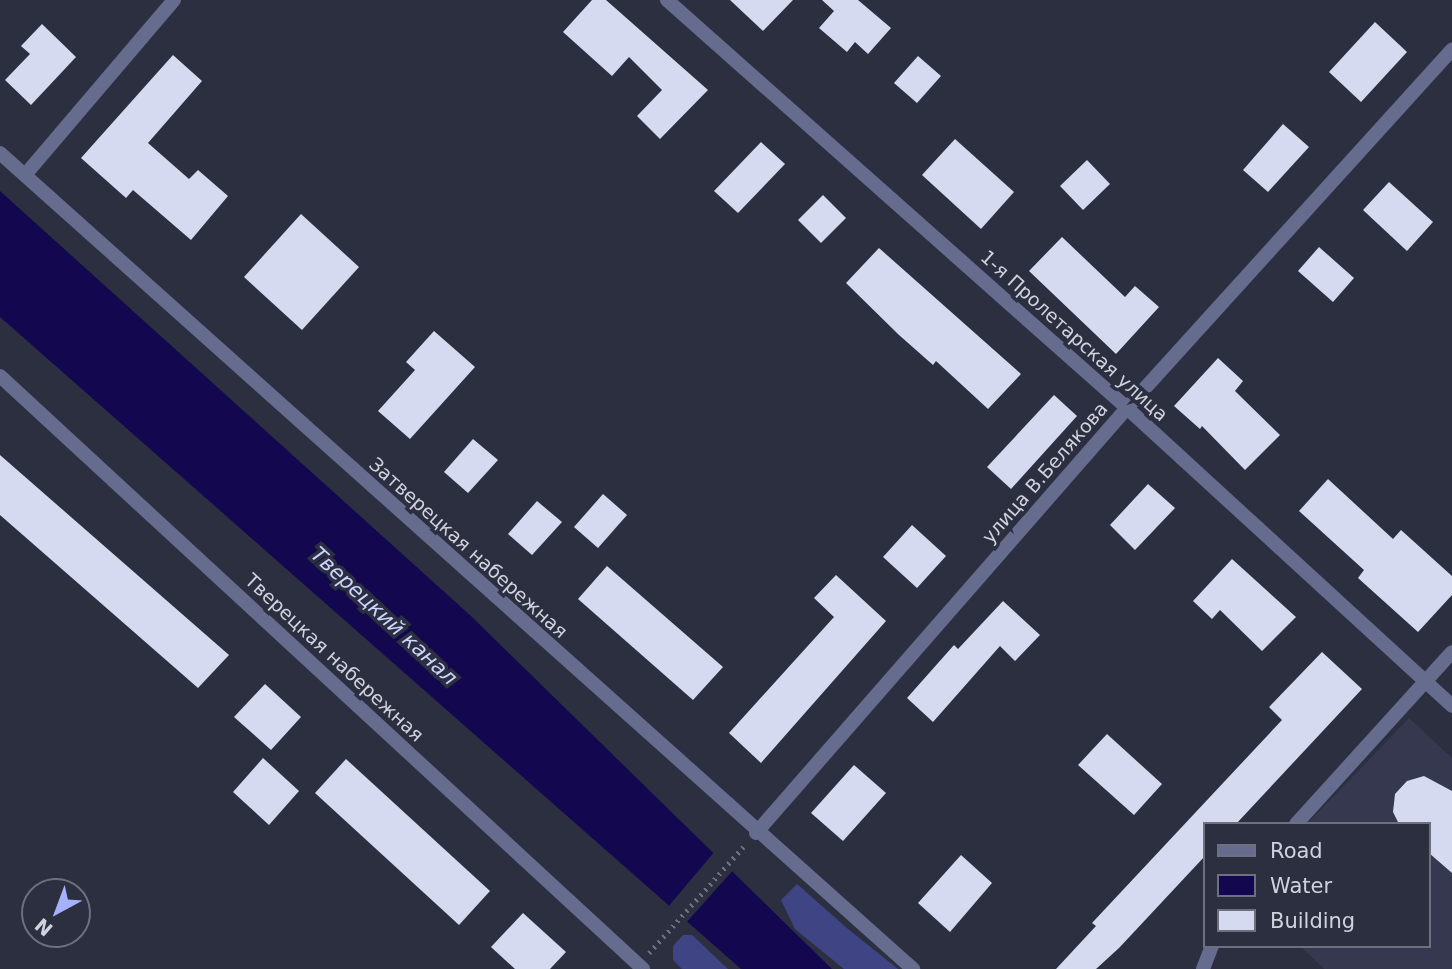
<!DOCTYPE html>
<meta charset="utf-8">
<style>
body{margin:0}
#map{position:relative;width:1452px;height:969px;overflow:hidden;background:#2c2f40;font-family:"DejaVu Sans",sans-serif}
div>[style]{position:absolute}
[style*='--x']{left:calc(var(--x)*1px);top:calc(var(--y)*1px);width:calc(var(--w)*1px);rotate:calc(var(--a)*1deg)}
.built>*{inset:0;background:#35384f}
.green>*{inset:0;background:#3f4484}
.water>*{inset:0;background:#130850}
.pier>*{inset:0;background:#2c2f40}
.building>*{inset:0;background:#d6daf0}
.path>*{height:4.5px;margin-top:-2.25px;transform-origin:0;background:repeating-linear-gradient(90deg,#6e7180 0 2px,transparent 0 7px)}
.minor>*{height:14px;margin:-7px;padding:0 7px;transform-origin:7px;border-radius:7px;background:#666c8e}
span{translate:-50% -50%;white-space:nowrap;text-align:center;line-height:1.15;-webkit-text-stroke:7px #2c2f40;paint-order:stroke}
.street-label{font-size:19px;color:#d0d2dd}
.water-label{font-size:21px;color:#ccd4ff;font-style:italic}
.legend{position:absolute;left:1203px;top:822px;width:228px;height:126px;box-sizing:border-box;background:#2c2f40;border:2px solid #6e707f;margin:0;padding:9px 12px;list-style:none;font-size:21px;color:#d0d2dd}
.legend li{display:flex;align-items:center;gap:14px;height:35px}
.legend b{width:35px;border:2px solid #6e707f}
.north{position:absolute;left:21px;top:878px;width:70px;height:70px;box-sizing:border-box;background:#2c2f40;border:2px solid #6e707f;border-radius:50%;rotate:221deg;font-size:19px;font-weight:700;line-height:28px;text-align:center;color:#d0d2dd}
.north::after{content:'';display:block;margin:auto;width:24px;height:32px;background:#a6b1fc;clip-path:polygon(50% 0,100% 100%,50% 72%,0 100%)}
</style>
<div id="map">
<div class="built">
<div style="clip-path:polygon(1409px 718px,1452px 758px,1452px 969px,1324px 969px,1300px 946px,1429px 946px,1429px 824px,1307px 824px)"></div>
</div>
<div class="green">
<div style="clip-path:polygon(797px 884px,848px 929px,898px 969px,844px 969px,795px 929px,781px 900px)"></div>
<div style="clip-path:polygon(683px 935px,692px 935px,728px 969px,682px 969px,673px 960px,673px 946px)"></div>
</div>
<div class="water">
<div style="clip-path:polygon(0 191px,471px 616px,832px 969px,741px 969px,0 317px)"></div>
</div>
<div class="pier">
<div style="clip-path:polygon(716px 850px,735px 868px,685px 924px,667px 908px)"></div>
</div>
<div class="building">
<div style="clip-path:polygon(592px 0,606px 0,708px 90px,660px 139px,637px 116px,662px 90px,629px 57px,612px 76px,563px 32px)"></div>
<div style="clip-path:polygon(730px 0,793px 0,763px 31px)"></div>
<div style="clip-path:polygon(822px 0,858px 0,891px 28px,868px 54px,855px 42px,847px 52px,819px 28px,834px 11px)"></div>
<div style="clip-path:polygon(1375px 22px,1407px 52px,1361px 102px,1329px 72px)"></div>
<div style="clip-path:polygon(42px 24px,76px 57px,31px 105px,5px 80px,30px 54px,21px 46px)"></div>
<div style="clip-path:polygon(173px 55px,202px 81px,148px 143px,189px 179px,198px 170px,228px 196px,191px 240px,133px 190px,126px 198px,81px 158px)"></div>
<div style="clip-path:polygon(918px 56px,941px 76px,917px 103px,894px 83px)"></div>
<div style="clip-path:polygon(1283px 124px,1309px 147px,1268px 192px,1243px 170px)"></div>
<div style="clip-path:polygon(955px 139px,1014px 192px,981px 229px,922px 175px)"></div>
<div style="clip-path:polygon(761px 142px,785px 164px,738px 213px,714px 191px)"></div>
<div style="clip-path:polygon(1087px 160px,1110px 184px,1083px 210px,1060px 186px)"></div>
<div style="clip-path:polygon(1389px 182px,1433px 222px,1407px 251px,1363px 210px)"></div>
<div style="clip-path:polygon(823px 195px,846px 218px,821px 243px,798px 220px)"></div>
<div style="clip-path:polygon(301px 214px,359px 267px,302px 330px,244px 277px)"></div>
<div style="clip-path:polygon(1062px 237px,1125px 297px,1135px 286px,1159px 307px,1116px 354px,1029px 271px)"></div>
<div style="clip-path:polygon(1319px 247px,1354px 278px,1333px 302px,1298px 271px)"></div>
<div style="clip-path:polygon(879px 248px,1021px 374px,988px 409px,936px 361px,933px 365px,899px 335px,846px 283px)"></div>
<div style="clip-path:polygon(434px 331px,475px 367px,410px 439px,378px 411px,415px 370px,406px 362px)"></div>
<div style="clip-path:polygon(1218px 358px,1243px 381px,1235px 391px,1280px 435px,1245px 470px,1202px 426px,1200px 429px,1174px 406px)"></div>
<div style="clip-path:polygon(1054px 395px,1077px 416px,1011px 489px,987px 467px)"></div>
<div style="clip-path:polygon(473px 439px,498px 460px,468px 493px,444px 472px)"></div>
<div style="clip-path:polygon(0 455px,229px 655px,198px 688px,0 515px)"></div>
<div style="clip-path:polygon(1328px 479px,1393px 539px,1401px 530px,1452px 576px,1452px 595px,1418px 632px,1358px 578px,1364px 570px,1299px 511px)"></div>
<div style="clip-path:polygon(1148px 484px,1175px 508px,1135px 550px,1110px 525px)"></div>
<div style="clip-path:polygon(603px 494px,627px 515px,598px 548px,574px 527px)"></div>
<div style="clip-path:polygon(537px 501px,562px 522px,532px 555px,508px 534px)"></div>
<div style="clip-path:polygon(912px 525px,946px 556px,917px 588px,883px 557px)"></div>
<div style="clip-path:polygon(1232px 559px,1296px 617px,1262px 651px,1220px 610px,1212px 619px,1193px 601px)"></div>
<div style="clip-path:polygon(607px 566px,723px 667px,693px 700px,578px 599px)"></div>
<div style="clip-path:polygon(836px 575px,886px 621px,761px 763px,729px 733px,834px 617px,814px 598px)"></div>
<div style="clip-path:polygon(1003px 601px,1040px 635px,1015px 661px,1000px 646px,933px 722px,907px 698px,954px 645px,958px 649px)"></div>
<div style="clip-path:polygon(1322px 652px,1362px 689px,1236px 824px,1205px 824px,1205px 856px,1119px 948px,1096px 969px,1056px 969px,1096px 926px,1092px 923px,1282px 720px,1269px 707px)"></div>
<div style="clip-path:polygon(265px 684px,301px 717px,271px 750px,234px 717px)"></div>
<div style="clip-path:polygon(1107px 734px,1162px 784px,1134px 815px,1078px 765px)"></div>
<div style="clip-path:polygon(263px 758px,299px 791px,269px 825px,233px 792px)"></div>
<div style="clip-path:polygon(346px 759px,490px 891px,459px 925px,315px 793px)"></div>
<div style="clip-path:polygon(854px 765px,886px 793px,843px 841px,811px 813px)"></div>
<div style="clip-path:polygon(1424px 776px,1452px 791px,1452px 873px,1429px 853px,1429px 824px,1399px 824px,1393px 812px,1395px 794px,1407px 781px)"></div>
<div style="clip-path:polygon(961px 855px,992px 883px,950px 932px,918px 903px)"></div>
<div style="clip-path:polygon(523px 913px,566px 952px,550px 969px,515px 969px,491px 947px)"></div>
</div>
<div class="path">
<div style="--x:649;--y:953;--w:142;--a:-48.4"></div>
</div>
<div class="minor">
<div style="--x:667;--y:0;--w:615;--a:41.57"></div>
<div style="--x:1127;--y:408;--w:441;--a:42.5"></div>
<div style="--x:0;--y:153;--w:1225;--a:41.79"></div>
<div style="--x:25;--y:175;--w:230;--a:-49.6"></div>
<div style="--x:0;--y:376;--w:875;--a:42.68"></div>
<div style="--x:1296;--y:824;--w:232;--a:-47.8"></div>
<div style="--x:756;--y:833;--w:564;--a:-48.88"></div>
<div style="--x:1127;--y:408;--w:484;--a:-47.8"></div>
<div style="--x:1203;--y:969;--w:25;--a:-69"></div>
</div>
<div class="street-label">
<span style="left:1074px;top:336px;rotate:42deg">1-я Пролетарская улица</span>
<span style="left:1045px;top:473px;rotate:-49deg">улица В.Белякова</span>
<span style="left:468px;top:548px;rotate:42deg">Затверецкая набережная</span>
<span style="left:334px;top:658px;rotate:43deg">Тверецкая набережная</span>
</div>
<div class="water-label">
<span style="left:384px;top:616px;rotate:43deg">Тверецкий канал</span>
</div>
<ul class="legend">
<li><b style="height:9px;background:#666c8e"></b>Road</li>
<li><b style="height:19px;background:#130850"></b>Water</li>
<li><b style="height:19px;background:#d6daf0"></b>Building</li>
</ul>
<div class="north">N</div>
</div>
